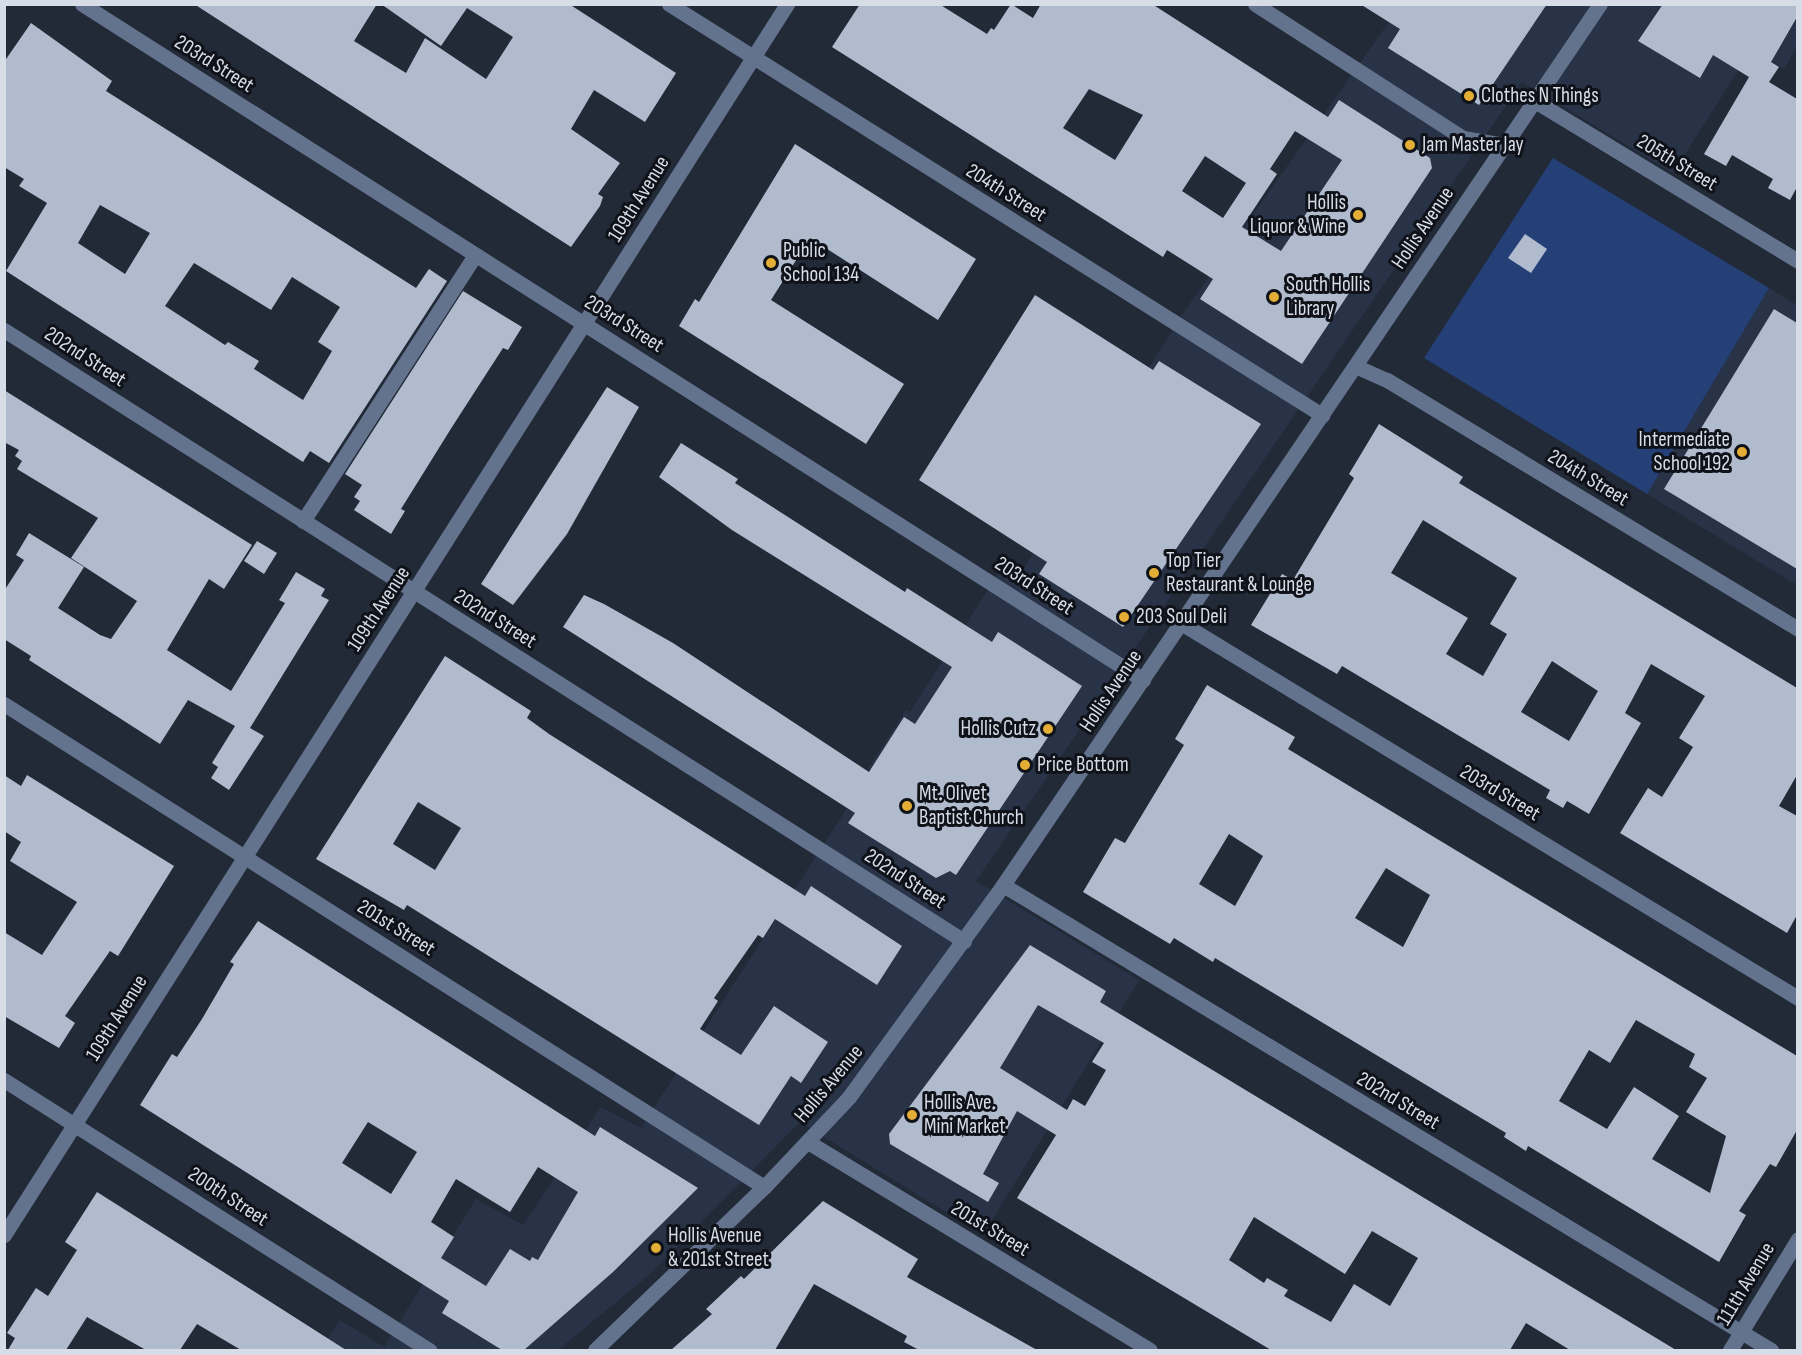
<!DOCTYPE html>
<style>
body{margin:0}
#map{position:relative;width:1802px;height:1355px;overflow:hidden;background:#222a38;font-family:"Sofia Sans Condensed",sans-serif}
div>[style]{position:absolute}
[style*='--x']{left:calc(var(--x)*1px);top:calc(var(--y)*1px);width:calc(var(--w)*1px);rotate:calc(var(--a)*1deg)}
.built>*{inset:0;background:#293347}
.green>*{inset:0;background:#244077}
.building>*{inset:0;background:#b1bbce}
.minor>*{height:15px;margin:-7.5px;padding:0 7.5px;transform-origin:7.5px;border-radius:7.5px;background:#64738d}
.dots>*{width:16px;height:16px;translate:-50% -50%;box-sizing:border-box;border:3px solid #0f1219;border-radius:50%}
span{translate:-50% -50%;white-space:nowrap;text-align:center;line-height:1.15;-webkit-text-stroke:6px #0f1219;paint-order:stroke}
.street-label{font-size:21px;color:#d7dde6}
.poi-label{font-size:21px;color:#d7dde6}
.left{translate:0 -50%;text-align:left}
.right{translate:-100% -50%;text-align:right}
.frame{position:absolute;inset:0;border:6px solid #d7dde6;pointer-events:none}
</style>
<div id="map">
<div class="built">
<div style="clip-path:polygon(1401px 5px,1797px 5px,1797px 47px,1784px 69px,1752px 49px,1673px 173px,1522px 82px,976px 881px,1139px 980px,983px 1235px,800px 1122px,649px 1275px,558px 1350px,320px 1350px,340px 1320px,384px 1347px,476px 1199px,523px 1225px,601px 1107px,641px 1128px,871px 771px,868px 769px,906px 710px,910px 712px,1000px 571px,1016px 581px,1182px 315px)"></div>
<div style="clip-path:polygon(1769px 288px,1797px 305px,1797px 585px,1647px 494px)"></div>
</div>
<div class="green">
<div style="clip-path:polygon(1553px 158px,1769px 288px,1647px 494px,1424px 358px)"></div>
</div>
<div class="building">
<div style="clip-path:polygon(194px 4px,377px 4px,354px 41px,406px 73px,425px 38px,486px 79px,513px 37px,467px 8px,441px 46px,381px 4px,569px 4px,676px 73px,645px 122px,594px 90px,571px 129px,620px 163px,598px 194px,603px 197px,600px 206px,571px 247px)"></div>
<div style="clip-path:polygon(evenodd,860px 4px,939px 4px,987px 34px,991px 28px,994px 30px,1011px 4px,1033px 18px,1041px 4px,1152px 4px,1328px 117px,1339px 100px,1430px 158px,1432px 168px,1302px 364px,1200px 299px,1213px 279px,1167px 250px,1163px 257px,832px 47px,860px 4px,1089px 89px,1143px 115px,1115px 160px,1063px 128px,1089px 89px,860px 4px,1295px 131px,1342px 160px,1281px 251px,1242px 227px,1277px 174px,1270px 169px,1295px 131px,860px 4px,1205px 156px,1246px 183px,1223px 218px,1182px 191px,1205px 156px)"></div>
<div style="clip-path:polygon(1360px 4px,1547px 4px,1479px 105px,1388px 48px,1400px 29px)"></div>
<div style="clip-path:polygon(1663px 4px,1797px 4px,1797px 17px,1771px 62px,1779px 67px,1769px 82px,1797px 99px,1797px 187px,1790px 200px,1768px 188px,1773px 179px,1732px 155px,1726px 166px,1704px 154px,1749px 77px,1713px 55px,1700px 78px,1638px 41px)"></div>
<div style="clip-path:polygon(evenodd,31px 23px,112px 81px,106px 91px,416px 288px,429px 269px,447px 281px,329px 463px,310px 451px,303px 462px,6px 271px,47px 203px,19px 186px,24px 179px,4px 167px,4px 62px,31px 23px,100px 205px,150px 233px,125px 274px,78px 243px,100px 205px,31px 23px,194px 263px,271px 310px,292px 277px,340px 307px,318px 342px,332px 351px,303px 400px,254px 369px,259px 361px,228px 342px,225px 345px,165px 306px,194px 263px)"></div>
<div style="clip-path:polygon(795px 144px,976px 259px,938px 320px,810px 238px,771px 300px,904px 384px,866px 444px,679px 326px,695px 299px,699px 302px)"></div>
<div style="clip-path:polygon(1525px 234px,1547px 249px,1531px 273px,1508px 258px)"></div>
<div style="clip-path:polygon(463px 291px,522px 327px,508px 350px,503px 348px,452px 427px,401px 509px,405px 511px,391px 534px,354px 510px,360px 501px,354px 497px,362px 485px,345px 474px)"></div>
<div style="clip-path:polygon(1035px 295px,1153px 370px,1159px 361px,1261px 424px,1123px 627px,1039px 574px,1047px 562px,919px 480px)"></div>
<div style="clip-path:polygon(1774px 309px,1797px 323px,1797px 569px,1664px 489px)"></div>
<div style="clip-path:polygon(607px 387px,639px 407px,567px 534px,513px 605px,481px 584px)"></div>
<div style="clip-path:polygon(4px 390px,252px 545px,224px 589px,209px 579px,167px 650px,231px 691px,285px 603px,279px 600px,296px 572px,325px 589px,321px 596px,329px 600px,250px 728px,264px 736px,229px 790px,211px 778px,218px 767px,212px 763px,235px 726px,188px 700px,160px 744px,29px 660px,31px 656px,4px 639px,4px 591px,24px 560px,16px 555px,29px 533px,84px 567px,58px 608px,100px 635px,111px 639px,137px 601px,71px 558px,98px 518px,17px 469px,22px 461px,15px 456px,19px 450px,4px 442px)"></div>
<div style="clip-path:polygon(evenodd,1379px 424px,1463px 477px,1459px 483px,1797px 688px,1797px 775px,1779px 806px,1797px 816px,1797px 915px,1787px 933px,1620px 833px,1648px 788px,1662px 797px,1693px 747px,1679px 738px,1705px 696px,1651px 664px,1625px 713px,1641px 723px,1589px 814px,1567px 801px,1563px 808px,1546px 798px,1550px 790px,1342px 666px,1337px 674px,1251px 625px,1282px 574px,1293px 580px,1354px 478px,1349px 474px,1379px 424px,1423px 520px,1517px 578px,1490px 624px,1507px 634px,1483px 676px,1446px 654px,1468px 618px,1391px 573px,1423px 520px,1379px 424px,1552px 661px,1598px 691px,1569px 741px,1521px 712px,1552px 661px)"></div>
<div style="clip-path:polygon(681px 443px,738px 479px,735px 483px,905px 592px,907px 588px,992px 642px,998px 632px,1082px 686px,956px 875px,950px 871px,936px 878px,848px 823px,855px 813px,563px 627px,584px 595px,604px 604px,673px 643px,869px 772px,904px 717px,915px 724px,952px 667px,732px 530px,659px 477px)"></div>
<div style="clip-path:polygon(257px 541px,277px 553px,264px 574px,244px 561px)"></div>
<div style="clip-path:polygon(evenodd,445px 656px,531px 711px,527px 718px,549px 734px,805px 896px,811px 886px,902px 946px,877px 985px,775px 919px,763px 938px,758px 935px,714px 998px,718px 1001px,700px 1029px,741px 1055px,774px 1006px,828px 1042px,801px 1083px,791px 1076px,759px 1125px,407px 905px,404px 910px,316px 859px,445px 656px,418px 802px,461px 828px,435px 870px,393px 844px,418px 802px)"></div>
<div style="clip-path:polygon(evenodd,1207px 685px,1295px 737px,1288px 749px,1797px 1056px,1797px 1130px,1776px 1167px,1770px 1164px,1739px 1211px,1746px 1215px,1719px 1262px,1528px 1146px,1526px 1151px,1504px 1137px,1506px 1133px,1215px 958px,1213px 962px,1174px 938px,1170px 944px,1083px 892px,1115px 838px,1125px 843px,1184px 745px,1175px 739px,1207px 685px,1229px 834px,1263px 856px,1235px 906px,1199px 884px,1229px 834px,1207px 685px,1386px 868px,1430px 895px,1403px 947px,1355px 918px,1386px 868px,1207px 685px,1636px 1020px,1695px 1054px,1689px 1067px,1707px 1078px,1686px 1112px,1726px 1136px,1710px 1193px,1652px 1159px,1679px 1116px,1634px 1087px,1607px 1129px,1559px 1101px,1589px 1050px,1610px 1063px,1636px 1020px)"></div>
<div style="clip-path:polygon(4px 775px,21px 786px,27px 775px,174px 866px,118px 956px,110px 951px,65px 1016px,75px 1023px,59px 1048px,4px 1016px,4px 932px,42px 955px,77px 902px,10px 861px,21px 842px,4px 831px)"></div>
<div style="clip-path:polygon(evenodd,258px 921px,595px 1136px,600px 1127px,698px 1188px,613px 1272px,524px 1350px,502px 1350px,442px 1313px,449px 1301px,140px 1105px,172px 1054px,177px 1057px,202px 1019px,234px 964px,230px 962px,258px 921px,368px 1122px,417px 1152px,391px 1194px,342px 1163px,368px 1122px,258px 921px,538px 1167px,578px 1192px,538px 1260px,532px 1257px,530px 1261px,510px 1249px,486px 1286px,441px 1258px,454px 1237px,431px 1222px,456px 1179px,510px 1212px,538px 1167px)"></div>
<div style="clip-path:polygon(evenodd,1030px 945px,1106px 991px,1100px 1002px,1676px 1350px,1570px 1350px,1526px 1323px,1510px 1350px,1271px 1350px,1017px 1198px,1056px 1135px,1017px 1111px,983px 1174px,999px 1183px,988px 1202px,890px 1144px,889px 1134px,1030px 945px,1038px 1005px,1104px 1043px,1092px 1062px,1106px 1070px,1085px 1106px,1073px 1099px,1067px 1110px,1000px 1068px,1038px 1005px,1030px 945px,1254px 1217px,1345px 1274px,1372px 1231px,1418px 1258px,1390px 1306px,1354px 1284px,1331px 1322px,1284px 1296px,1288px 1290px,1267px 1278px,1264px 1283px,1229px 1260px,1254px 1217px)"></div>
<div style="clip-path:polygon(97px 1192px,255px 1292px,346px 1350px,241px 1350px,197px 1324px,180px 1350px,146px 1350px,87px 1317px,66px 1350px,8px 1350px,15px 1338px,7px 1333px,36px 1288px,48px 1296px,77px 1250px,65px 1242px)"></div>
<div style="clip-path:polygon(823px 1201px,918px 1259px,907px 1277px,1037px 1350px,919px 1350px,904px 1342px,907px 1336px,814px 1284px,775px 1350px,671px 1350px,712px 1314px,706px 1309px,741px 1276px,744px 1279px)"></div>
</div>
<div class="minor">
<div style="--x:82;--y:4;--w:1258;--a:32.5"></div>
<div style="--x:669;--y:4;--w:772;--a:32.19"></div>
<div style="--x:1255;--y:4;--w:247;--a:32.8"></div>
<div style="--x:1463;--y:138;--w:43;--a:9.5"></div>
<div style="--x:1535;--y:101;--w:308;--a:31.3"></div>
<div style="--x:4;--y:330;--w:1138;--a:32.48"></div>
<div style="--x:1355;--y:366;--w:35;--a:24"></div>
<div style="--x:1387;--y:380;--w:481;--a:31.2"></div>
<div style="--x:303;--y:521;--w:317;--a:-57.1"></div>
<div style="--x:1181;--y:623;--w:722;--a:31.29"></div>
<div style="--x:4;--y:704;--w:900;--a:32.44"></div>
<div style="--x:1003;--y:885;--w:898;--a:31.19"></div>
<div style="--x:4;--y:1080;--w:504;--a:32.43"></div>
<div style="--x:808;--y:1142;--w:400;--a:31.3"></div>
<div style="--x:4;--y:1235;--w:1459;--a:-57.54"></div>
<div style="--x:595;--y:1350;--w:235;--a:-44"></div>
<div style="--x:764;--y:1187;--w:124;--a:-46.6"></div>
<div style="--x:849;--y:1097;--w:262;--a:-54"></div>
<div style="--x:1003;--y:885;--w:1064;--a:-55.88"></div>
<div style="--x:1730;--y:1350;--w:130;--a:-58.5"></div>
</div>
<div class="dots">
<div style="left:1469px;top:96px;background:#e4ad35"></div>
<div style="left:1410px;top:145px;background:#e4ad35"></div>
<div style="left:1358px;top:215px;background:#e4ad35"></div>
<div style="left:771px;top:263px;background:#e4ad35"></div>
<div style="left:1274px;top:297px;background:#e4ad35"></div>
<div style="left:1742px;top:452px;background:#e4ad35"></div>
<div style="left:1154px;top:573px;background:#e4ad35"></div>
<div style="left:1124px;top:617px;background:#e4ad35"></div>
<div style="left:1048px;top:729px;background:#e4ad35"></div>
<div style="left:1025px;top:765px;background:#e4ad35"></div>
<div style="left:907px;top:806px;background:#e4ad35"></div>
<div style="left:912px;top:1115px;background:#e4ad35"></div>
<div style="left:656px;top:1248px;background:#e4ad35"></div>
</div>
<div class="street-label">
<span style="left:214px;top:64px;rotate:32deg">203rd Street</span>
<span style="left:1677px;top:163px;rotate:31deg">205th Street</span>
<span style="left:1006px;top:193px;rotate:32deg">204th Street</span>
<span style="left:639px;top:199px;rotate:-58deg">109th Avenue</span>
<span style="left:1423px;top:228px;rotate:-56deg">Hollis Avenue</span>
<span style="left:624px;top:324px;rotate:32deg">203rd Street</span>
<span style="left:85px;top:357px;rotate:33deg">202nd Street</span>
<span style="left:1588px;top:478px;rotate:31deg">204th Street</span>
<span style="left:1034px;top:586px;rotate:33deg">203rd Street</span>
<span style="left:379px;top:609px;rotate:-57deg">109th Avenue</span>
<span style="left:495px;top:619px;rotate:32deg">202nd Street</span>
<span style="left:1111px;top:691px;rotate:-56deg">Hollis Avenue</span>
<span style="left:1500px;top:793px;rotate:31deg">203rd Street</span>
<span style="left:905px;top:879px;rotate:33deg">202nd Street</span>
<span style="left:396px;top:928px;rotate:32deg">201st Street</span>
<span style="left:117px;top:1018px;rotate:-58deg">109th Avenue</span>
<span style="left:829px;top:1084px;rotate:-50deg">Hollis Avenue</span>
<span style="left:1398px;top:1101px;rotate:31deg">202nd Street</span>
<span style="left:228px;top:1197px;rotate:33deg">200th Street</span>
<span style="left:990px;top:1229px;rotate:31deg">201st Street</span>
<span style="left:1746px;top:1284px;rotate:-59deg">111th Avenue</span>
</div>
<div class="poi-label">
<span class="left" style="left:1481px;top:96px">Clothes N Things</span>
<span class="left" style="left:1422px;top:145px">Jam Master Jay</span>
<span class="right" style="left:1346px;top:215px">Hollis<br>Liquor &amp; Wine</span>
<span class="left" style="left:783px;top:263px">Public<br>School 134</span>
<span class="left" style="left:1286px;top:297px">South Hollis<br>Library</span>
<span class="right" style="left:1730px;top:452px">Intermediate<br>School 192</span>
<span class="left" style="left:1166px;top:573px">Top Tier<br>Restaurant &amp; Lounge</span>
<span class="left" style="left:1136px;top:617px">203 Soul Deli</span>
<span class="right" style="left:1036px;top:729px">Hollis Cutz</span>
<span class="left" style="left:1037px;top:765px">Price Bottom</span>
<span class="left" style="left:919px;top:806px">Mt. Olivet<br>Baptist Church</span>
<span class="left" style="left:924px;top:1115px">Hollis Ave.<br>Mini Market</span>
<span class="left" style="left:668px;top:1248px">Hollis Avenue<br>&amp; 201st Street</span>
</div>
<div class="frame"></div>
</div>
